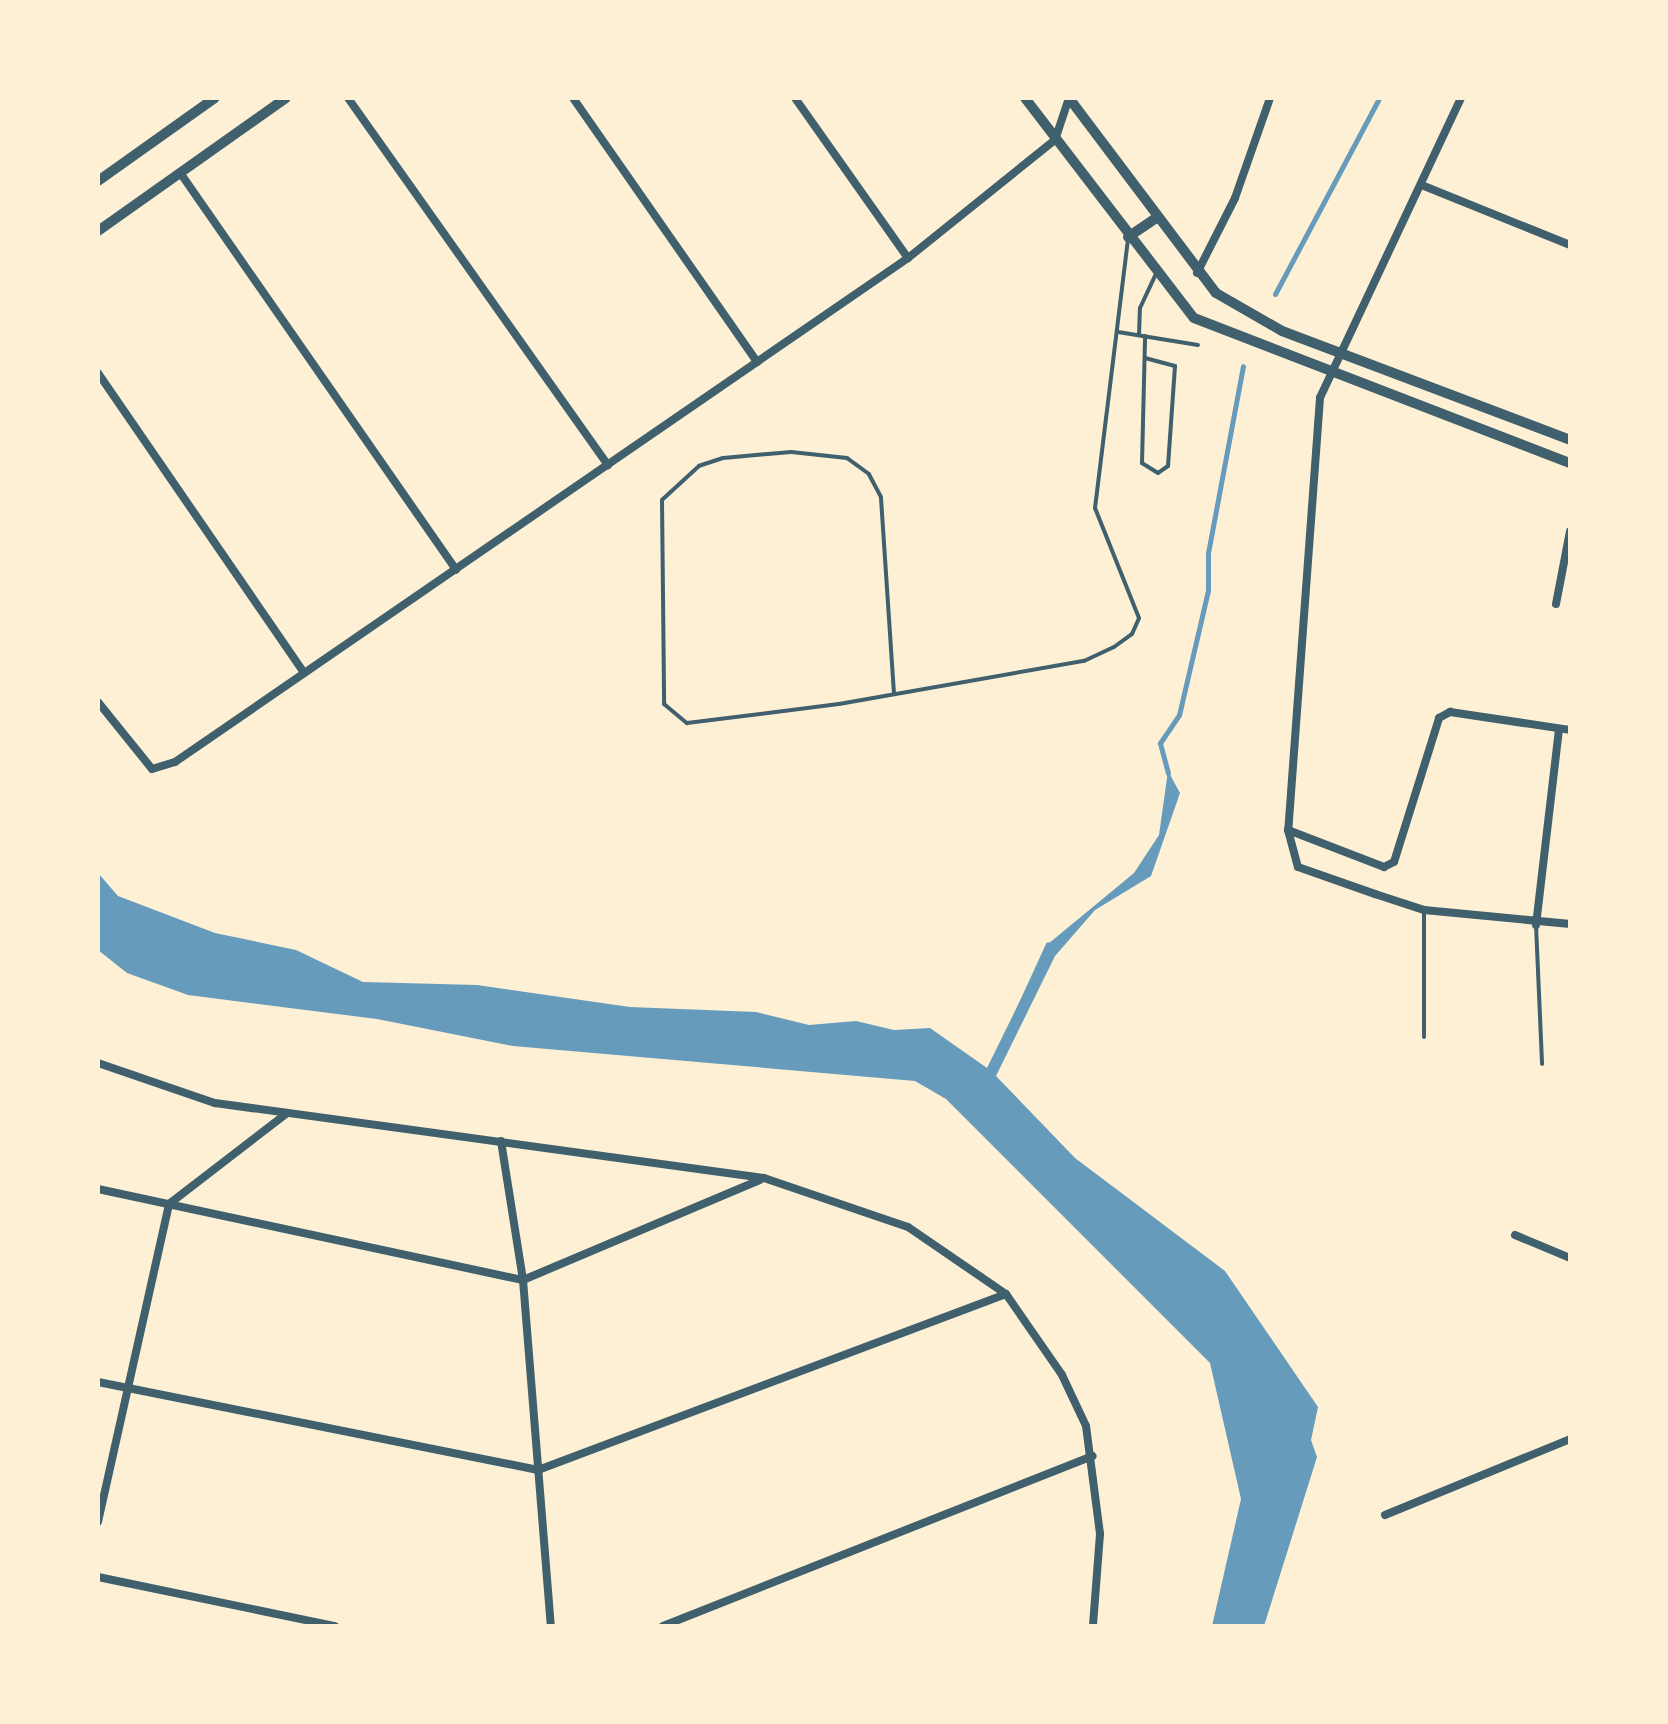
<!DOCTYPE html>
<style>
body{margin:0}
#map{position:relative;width:1668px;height:1724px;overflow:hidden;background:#fdf0d5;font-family:Montserrat,sans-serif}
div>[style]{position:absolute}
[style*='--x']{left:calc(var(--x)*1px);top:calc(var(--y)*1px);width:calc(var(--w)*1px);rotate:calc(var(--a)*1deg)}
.water>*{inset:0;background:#669bbc}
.stream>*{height:5px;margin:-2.5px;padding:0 2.5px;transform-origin:2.5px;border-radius:2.5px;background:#669bbc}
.service>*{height:4px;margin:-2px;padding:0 2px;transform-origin:2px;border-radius:2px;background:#3f606c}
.minor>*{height:8px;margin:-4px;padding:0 4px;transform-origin:4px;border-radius:4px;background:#3f606c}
.tertiary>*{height:10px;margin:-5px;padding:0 5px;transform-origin:5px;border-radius:5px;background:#3f606c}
span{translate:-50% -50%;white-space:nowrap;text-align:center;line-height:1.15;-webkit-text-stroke:10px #fdf0d5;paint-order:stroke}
.frame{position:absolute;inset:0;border:100px solid #fdf0d5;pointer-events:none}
</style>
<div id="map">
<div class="water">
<div style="clip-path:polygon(1168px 771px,1180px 793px,1151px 876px,1095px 910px,1055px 956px,996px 1076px,1075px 1158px,1225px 1271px,1318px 1407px,1311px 1440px,1317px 1457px,1264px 1626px,1212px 1626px,1241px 1499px,1210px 1363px,946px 1099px,915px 1081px,513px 1046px,377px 1019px,188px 995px,127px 973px,98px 950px,98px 873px,118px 896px,215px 933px,296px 950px,363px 982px,477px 985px,630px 1007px,756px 1012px,809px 1025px,856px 1021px,894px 1030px,930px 1028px,987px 1068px,1048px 944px,1134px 873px,1159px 835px)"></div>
</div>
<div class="stream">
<div style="--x:1275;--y:294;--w:222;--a:-62"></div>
<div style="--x:1168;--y:773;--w:31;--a:-105"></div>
<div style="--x:1160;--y:743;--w:34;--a:-56"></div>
<div style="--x:1179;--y:715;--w:128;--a:-76.9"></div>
<div style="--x:1208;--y:590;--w:37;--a:-90"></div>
<div style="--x:1208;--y:553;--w:190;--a:-79.4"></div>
<div style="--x:1005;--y:1038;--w:103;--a:-65.4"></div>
</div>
<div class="service">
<div style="--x:1118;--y:332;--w:81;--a:9.2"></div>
<div style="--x:1139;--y:335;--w:27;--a:-88"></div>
<div style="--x:1140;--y:308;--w:38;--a:-65"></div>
<div style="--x:1145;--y:358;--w:31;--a:15"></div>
<div style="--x:1175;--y:366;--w:100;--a:94"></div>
<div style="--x:1168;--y:466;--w:12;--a:145"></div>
<div style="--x:1158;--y:473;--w:19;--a:-148"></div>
<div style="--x:1142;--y:463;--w:127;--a:-88.6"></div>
<div style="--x:894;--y:694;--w:197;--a:-93.8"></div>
<div style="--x:881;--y:497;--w:26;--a:-118"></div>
<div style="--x:869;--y:474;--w:27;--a:-144"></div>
<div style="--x:847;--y:458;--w:56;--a:-173.9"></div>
<div style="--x:791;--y:452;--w:68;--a:175"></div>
<div style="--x:723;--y:458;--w:25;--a:162"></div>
<div style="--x:699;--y:466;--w:50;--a:137.4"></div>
<div style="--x:662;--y:500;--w:204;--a:89.4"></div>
<div style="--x:664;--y:704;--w:30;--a:40"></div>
<div style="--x:687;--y:723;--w:153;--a:-7.1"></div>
<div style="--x:839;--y:704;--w:249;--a:-10"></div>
<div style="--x:1084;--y:661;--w:33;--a:-25"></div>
<div style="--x:1114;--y:647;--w:22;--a:-36"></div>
<div style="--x:1132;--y:634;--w:17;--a:-66"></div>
<div style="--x:1139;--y:618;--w:118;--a:-111.8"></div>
<div style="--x:1095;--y:508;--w:269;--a:-83"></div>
<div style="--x:1424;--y:910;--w:127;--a:90"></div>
<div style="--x:1536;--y:925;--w:139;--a:87.5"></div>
</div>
<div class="minor">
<div style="--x:348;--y:98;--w:450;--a:54.7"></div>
<div style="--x:573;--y:98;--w:322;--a:55.1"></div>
<div style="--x:795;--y:98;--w:196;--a:54.8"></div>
<div style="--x:1461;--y:98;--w:331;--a:115.2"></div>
<div style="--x:1320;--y:398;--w:433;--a:94.2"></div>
<div style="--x:1288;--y:830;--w:38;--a:75"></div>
<div style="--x:1298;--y:867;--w:82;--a:19.3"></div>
<div style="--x:1375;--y:894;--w:52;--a:18.1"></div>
<div style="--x:1424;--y:910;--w:147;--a:5.5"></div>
<div style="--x:181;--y:174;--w:482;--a:55.2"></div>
<div style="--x:1424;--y:186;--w:157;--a:22"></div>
<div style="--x:1197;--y:273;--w:84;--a:-63.1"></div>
<div style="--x:1235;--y:198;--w:106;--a:-70.7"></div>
<div style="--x:98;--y:373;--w:364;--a:55.5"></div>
<div style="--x:1556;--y:604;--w:74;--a:-79.1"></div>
<div style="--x:98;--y:702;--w:86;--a:51.1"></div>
<div style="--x:152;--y:769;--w:24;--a:-17"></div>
<div style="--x:175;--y:762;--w:890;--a:-34.51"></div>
<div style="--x:908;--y:258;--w:189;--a:-38.8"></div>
<div style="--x:1055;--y:140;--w:44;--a:-71.6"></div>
<div style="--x:1288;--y:830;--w:103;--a:21.1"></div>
<div style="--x:1384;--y:867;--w:11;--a:-27"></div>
<div style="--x:1394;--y:862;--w:151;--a:-72.6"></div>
<div style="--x:1439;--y:718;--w:13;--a:-29"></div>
<div style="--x:1450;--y:712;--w:121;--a:8.5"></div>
<div style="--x:1536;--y:925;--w:197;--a:-83.3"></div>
<div style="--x:98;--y:1063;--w:124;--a:18.9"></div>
<div style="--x:215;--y:1103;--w:554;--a:7.78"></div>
<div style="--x:764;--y:1178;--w:152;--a:18.8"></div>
<div style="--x:908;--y:1227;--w:119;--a:34.4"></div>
<div style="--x:1006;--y:1294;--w:98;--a:55.3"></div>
<div style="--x:1062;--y:1375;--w:56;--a:64.8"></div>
<div style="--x:1086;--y:1426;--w:109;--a:82.6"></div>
<div style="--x:1100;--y:1534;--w:92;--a:94.4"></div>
<div style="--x:501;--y:1141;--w:141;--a:81"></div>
<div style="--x:523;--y:1280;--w:347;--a:85.4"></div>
<div style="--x:98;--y:1189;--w:435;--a:12.1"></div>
<div style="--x:523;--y:1280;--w:257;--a:-22.9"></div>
<div style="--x:1515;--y:1235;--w:60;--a:22.7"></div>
<div style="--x:98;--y:1382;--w:449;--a:11.3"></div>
<div style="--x:538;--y:1470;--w:500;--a:-20.6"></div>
<div style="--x:1385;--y:1515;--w:200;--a:-22.3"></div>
<div style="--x:98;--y:1522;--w:326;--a:-77.4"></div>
<div style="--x:169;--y:1204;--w:149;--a:-37.6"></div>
<div style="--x:98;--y:1577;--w:242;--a:11.7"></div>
<div style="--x:663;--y:1626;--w:462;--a:-21.6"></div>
</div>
<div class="tertiary">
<div style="--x:1025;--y:98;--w:277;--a:52.5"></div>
<div style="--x:1194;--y:318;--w:403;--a:21.1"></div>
<div style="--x:1069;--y:98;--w:244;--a:53"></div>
<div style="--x:1216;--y:293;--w:76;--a:29.9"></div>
<div style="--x:1282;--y:331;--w:308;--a:20.7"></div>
<div style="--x:98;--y:181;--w:143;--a:-35.4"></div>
<div style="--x:98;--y:231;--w:230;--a:-35.3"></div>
<div style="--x:1128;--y:237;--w:34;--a:-34"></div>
</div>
<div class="frame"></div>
</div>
